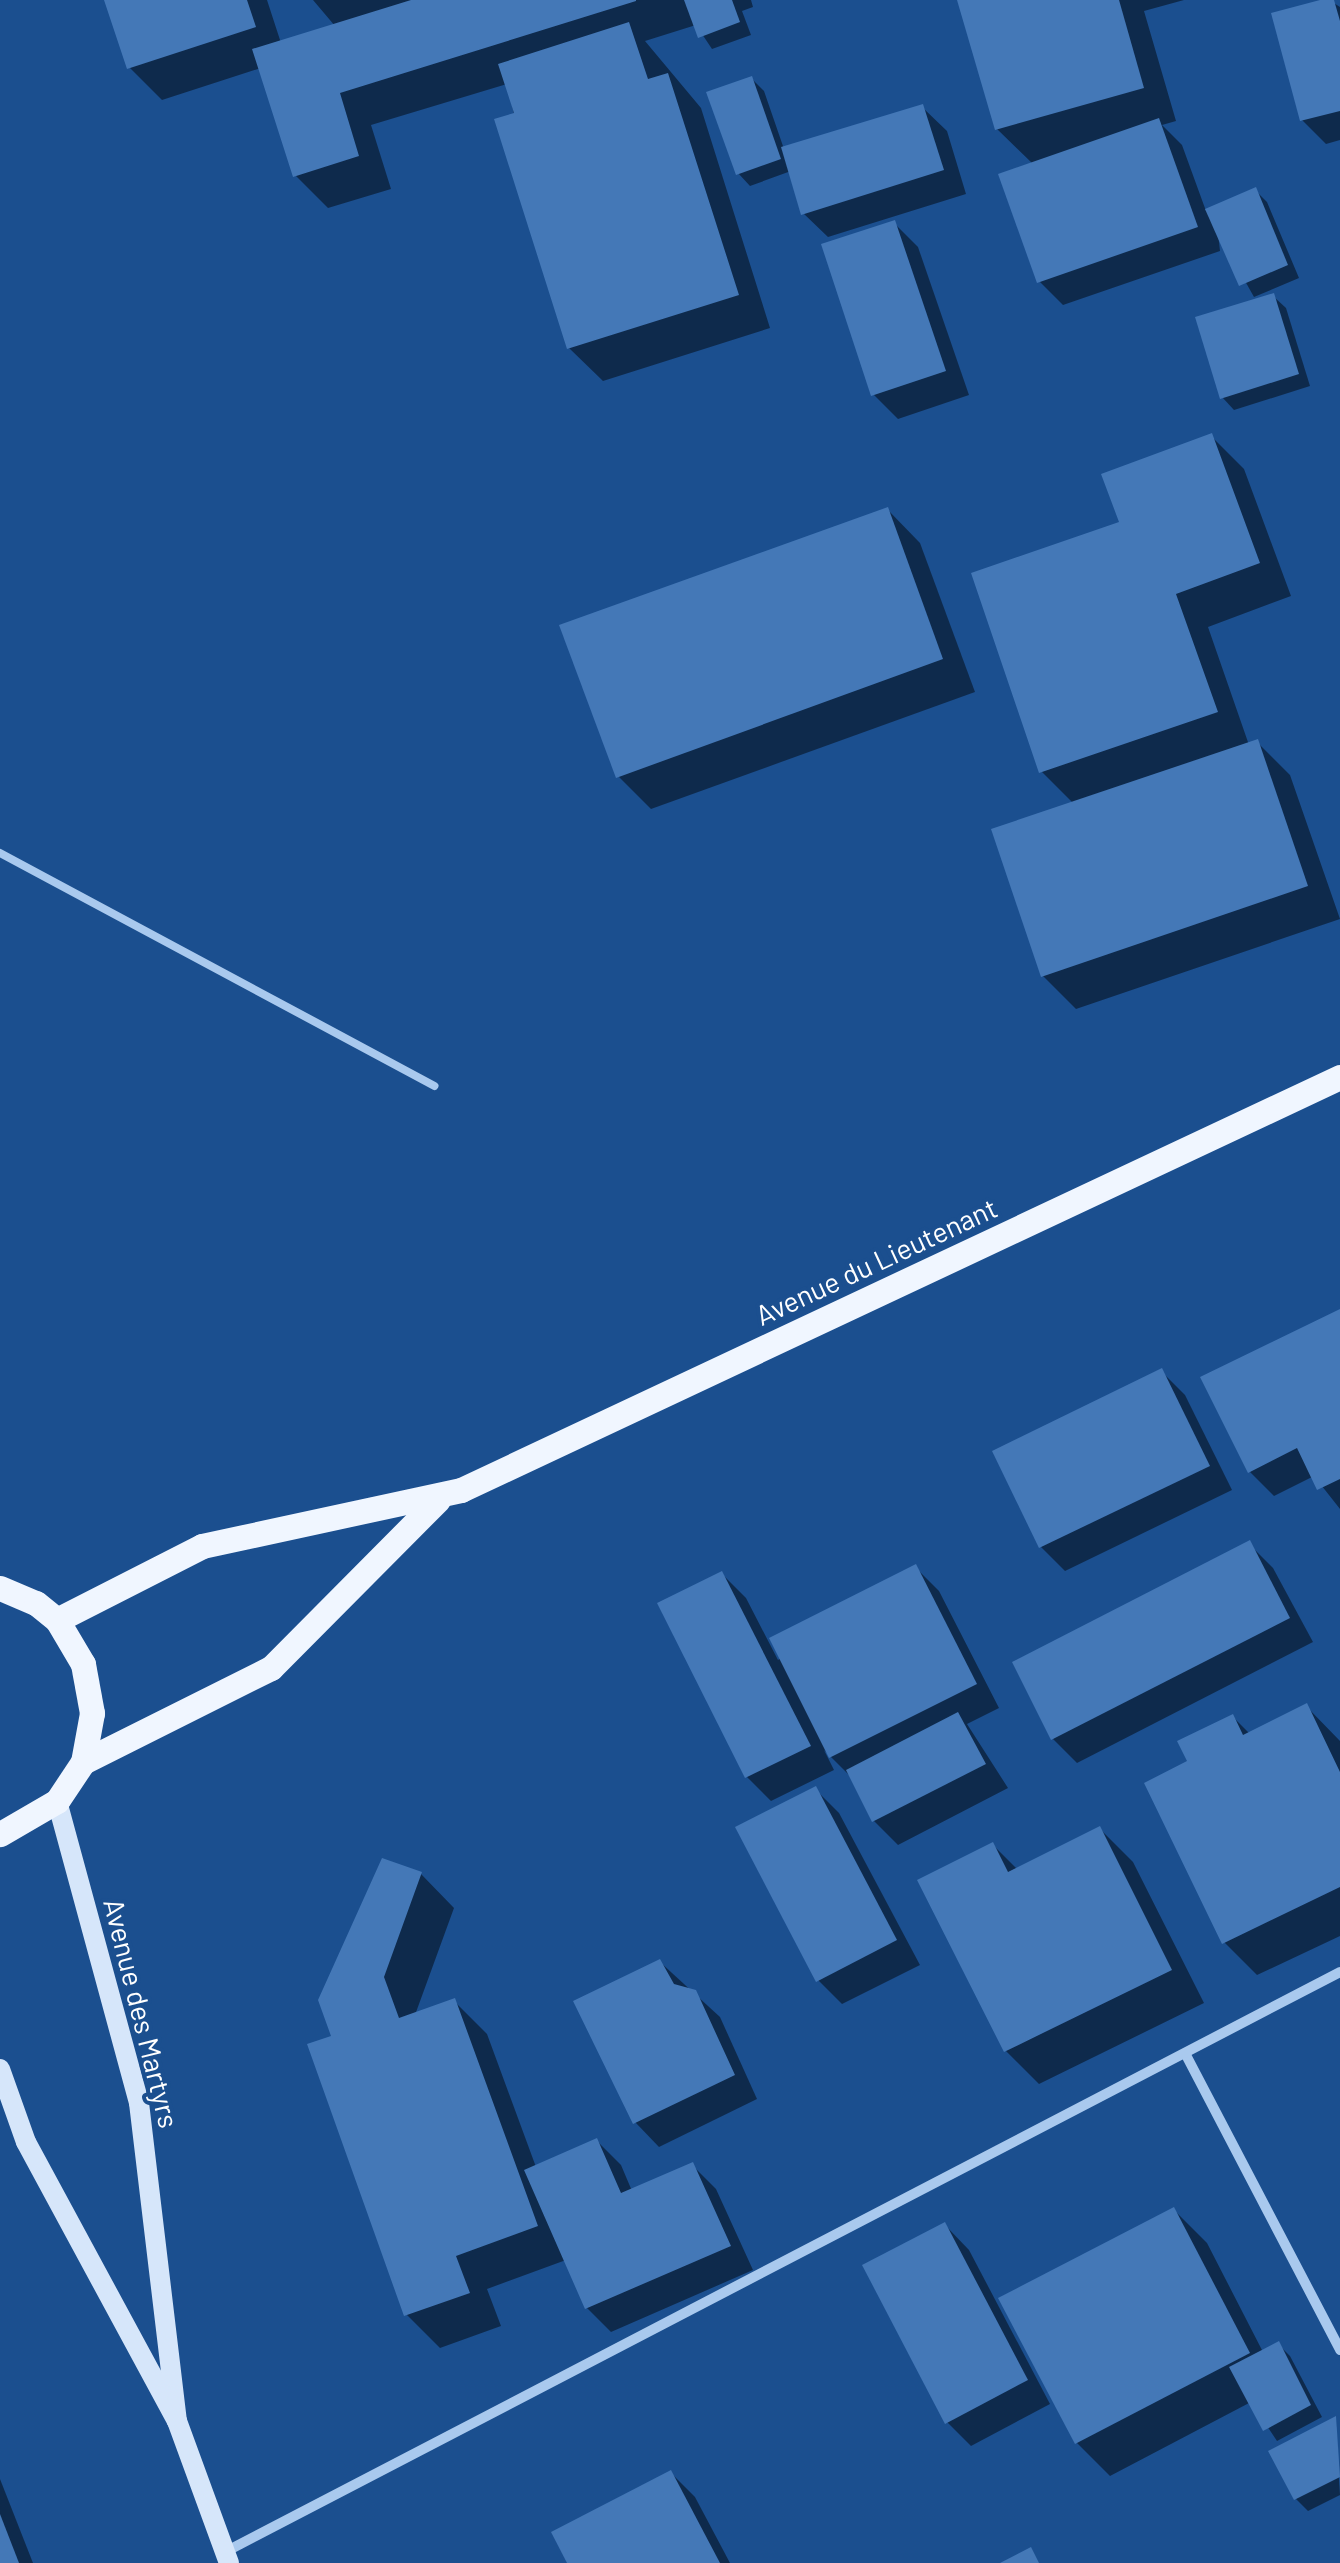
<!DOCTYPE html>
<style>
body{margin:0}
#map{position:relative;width:1340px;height:2563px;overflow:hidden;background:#1b4f8f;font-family:Barlow,sans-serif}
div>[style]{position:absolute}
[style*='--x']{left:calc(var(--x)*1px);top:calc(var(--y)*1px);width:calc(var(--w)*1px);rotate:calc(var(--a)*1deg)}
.shadow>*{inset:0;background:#0007}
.building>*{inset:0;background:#4478b7}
.lane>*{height:8px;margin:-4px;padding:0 4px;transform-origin:4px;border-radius:4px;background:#a9c9ee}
.street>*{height:10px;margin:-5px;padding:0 5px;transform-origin:5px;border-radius:5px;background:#a9c9ee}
.secondary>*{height:20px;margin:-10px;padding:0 10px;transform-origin:10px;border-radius:10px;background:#d6e6fa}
.primary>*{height:25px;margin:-12.5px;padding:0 12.5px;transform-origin:12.5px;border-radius:12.5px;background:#f0f6ff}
span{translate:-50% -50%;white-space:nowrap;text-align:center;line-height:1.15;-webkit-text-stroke:8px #1b4f8f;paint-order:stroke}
.street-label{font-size:28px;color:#fff}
</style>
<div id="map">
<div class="shadow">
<div style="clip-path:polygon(107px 0,267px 0,281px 43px,335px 26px,313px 0,751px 0,753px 7px,742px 11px,751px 35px,712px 49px,696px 25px,645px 41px,701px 108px,770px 328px,603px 381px,569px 348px,507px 84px,371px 125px,391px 189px,328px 208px,295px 175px,261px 68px,162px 100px,129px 67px)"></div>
<div style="clip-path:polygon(960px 0,1184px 0,1144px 11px,1176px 121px,1162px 125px,1182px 145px,1206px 211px,1255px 190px,1267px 202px,1299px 278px,1254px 297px,1218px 233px,1220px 251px,1063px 305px,1039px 281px,1033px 164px,997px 129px)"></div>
<div style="clip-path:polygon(1329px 0,1340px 7px,1340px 140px,1326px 144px,1302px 120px)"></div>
<div style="clip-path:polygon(752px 79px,764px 91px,784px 149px,922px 107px,947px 131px,966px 194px,828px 237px,803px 213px,791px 171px,750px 186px,738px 173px)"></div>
<div style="clip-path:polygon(894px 223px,918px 247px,969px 395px,898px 419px,873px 394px)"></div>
<div style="clip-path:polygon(1273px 296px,1286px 308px,1310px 386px,1234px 410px,1222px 397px)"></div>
<div style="clip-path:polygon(1211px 436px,1244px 469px,1291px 596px,1208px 627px,1249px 745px,1257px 742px,1290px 775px,1340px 919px,1076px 1009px,1043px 976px,1074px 804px,1041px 771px,1123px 523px)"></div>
<div style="clip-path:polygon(887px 509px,920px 543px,975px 692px,651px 809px,618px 776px)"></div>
<div style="clip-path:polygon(1340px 1312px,1340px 1509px,1314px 1476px,1274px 1496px,1250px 1472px)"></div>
<div style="clip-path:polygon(1161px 1371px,1185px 1395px,1232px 1490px,1065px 1571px,1041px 1547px)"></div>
<div style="clip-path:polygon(1249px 1544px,1273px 1568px,1313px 1642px,1077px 1763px,1053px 1739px)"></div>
<div style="clip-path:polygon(915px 1567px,939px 1591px,999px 1708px,967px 1724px,1008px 1788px,898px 1845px,874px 1821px,853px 1779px,824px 1750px,834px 1770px,771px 1801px,747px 1777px,722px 1574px,746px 1598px,778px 1660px)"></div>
<div style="clip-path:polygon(1306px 1706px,1340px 1741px,1340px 1936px,1257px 1975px,1224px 1942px,1190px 1763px,1233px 1717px,1250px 1734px)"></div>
<div style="clip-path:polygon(815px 1789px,839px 1813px,920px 1965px,842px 2004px,818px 1980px)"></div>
<div style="clip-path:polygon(1100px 1829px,1133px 1862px,1204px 2003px,1039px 2084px,1006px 2051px,993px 1845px,1018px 1870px)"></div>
<div style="clip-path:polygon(421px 1874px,454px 1908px,415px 2015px,454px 2001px,487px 2034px,536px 2167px,597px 2141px,621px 2165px,632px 2191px,692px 2165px,716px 2189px,753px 2270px,611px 2332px,587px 2308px,566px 2260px,487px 2289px,501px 2326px,440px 2348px,407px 2315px,334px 2037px)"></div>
<div style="clip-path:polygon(660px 1962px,720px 2017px,757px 2099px,659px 2147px,635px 2122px)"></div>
<div style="clip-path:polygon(1174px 2210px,1207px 2243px,1263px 2352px,1278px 2344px,1290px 2356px,1322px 2417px,1277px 2441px,1251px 2402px,1110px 2476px,1077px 2443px,1002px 2299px)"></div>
<div style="clip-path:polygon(945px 2225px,969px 2250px,1050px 2404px,971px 2446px,947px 2422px)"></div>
<div style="clip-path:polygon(1335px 2419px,1340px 2495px,1308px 2511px,1296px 2499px)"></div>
<div style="clip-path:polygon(671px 2473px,695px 2497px,730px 2563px,570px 2563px)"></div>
<div style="clip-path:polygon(0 2479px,33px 2563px,0 2563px)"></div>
</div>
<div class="building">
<div style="clip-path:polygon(104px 0,247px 0,256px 27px,127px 69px)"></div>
<div style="clip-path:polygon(411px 0,636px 0,636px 1px,340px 93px,359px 156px,293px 177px,252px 49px)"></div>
<div style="clip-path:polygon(684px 0,732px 0,740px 22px,698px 38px)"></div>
<div style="clip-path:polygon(957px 0,1119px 0,1144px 88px,995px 130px)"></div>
<div style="clip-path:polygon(1320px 0,1334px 0,1340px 21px,1340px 111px,1300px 121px,1271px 13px)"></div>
<div style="clip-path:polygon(629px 22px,648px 79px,668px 73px,739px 295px,567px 349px,494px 119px,514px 113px,498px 64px)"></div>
<div style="clip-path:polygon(752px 76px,781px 159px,736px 175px,706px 92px)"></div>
<div style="clip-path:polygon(923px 104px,944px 170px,801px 215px,781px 147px)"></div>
<div style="clip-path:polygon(1159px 118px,1198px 227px,1037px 283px,998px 174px)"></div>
<div style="clip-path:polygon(1256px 187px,1288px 265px,1239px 286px,1205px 209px)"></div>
<div style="clip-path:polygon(895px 220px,946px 371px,871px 396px,821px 244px)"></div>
<div style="clip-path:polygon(1274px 293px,1299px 374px,1220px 399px,1195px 317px)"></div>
<div style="clip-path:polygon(1212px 433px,1260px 563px,1176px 594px,1218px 712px,1039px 773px,971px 573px,1119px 522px,1101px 474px)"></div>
<div style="clip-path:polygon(888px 507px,943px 659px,616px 778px,559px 625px)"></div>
<div style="clip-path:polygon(1258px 739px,1308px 886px,1041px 977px,991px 829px)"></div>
<div style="clip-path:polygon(1340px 1309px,1340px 1479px,1317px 1490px,1297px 1448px,1248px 1473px,1200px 1377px)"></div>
<div style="clip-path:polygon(1162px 1368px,1210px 1466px,1039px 1548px,992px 1451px)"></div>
<div style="clip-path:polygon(1250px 1540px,1290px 1618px,1051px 1740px,1012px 1662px)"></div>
<div style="clip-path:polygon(916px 1564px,977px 1684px,829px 1758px,769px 1638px)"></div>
<div style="clip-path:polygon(722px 1571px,811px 1746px,745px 1778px,657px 1603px)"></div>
<div style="clip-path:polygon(1307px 1703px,1340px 1772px,1340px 1887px,1222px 1944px,1144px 1783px,1187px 1761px,1177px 1741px,1233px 1714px,1243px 1735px)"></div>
<div style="clip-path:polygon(958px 1712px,986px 1764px,872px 1822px,846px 1770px)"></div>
<div style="clip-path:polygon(816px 1786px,897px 1940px,816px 1982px,735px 1827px)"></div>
<div style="clip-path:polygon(1100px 1826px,1172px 1970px,1004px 2052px,917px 1880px,993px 1842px,1008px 1872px)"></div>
<div style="clip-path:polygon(382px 1858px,422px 1872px,384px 1977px,399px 2018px,455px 1998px,538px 2226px,456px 2256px,470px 2293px,404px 2316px,307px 2044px,331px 2036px,318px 2000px)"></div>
<div style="clip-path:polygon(660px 1959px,674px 1984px,696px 1990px,735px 2075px,633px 2124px,573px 2001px)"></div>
<div style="clip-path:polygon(597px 2138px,621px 2193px,693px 2162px,731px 2246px,585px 2309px,524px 2170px)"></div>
<div style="clip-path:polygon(1174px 2207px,1250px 2353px,1075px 2444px,998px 2298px)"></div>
<div style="clip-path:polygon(945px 2222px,1028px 2380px,945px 2424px,862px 2265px)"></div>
<div style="clip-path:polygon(1279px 2341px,1311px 2405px,1263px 2431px,1229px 2367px)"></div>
<div style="clip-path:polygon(1336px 2416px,1340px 2477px,1294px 2500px,1268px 2451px)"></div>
<div style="clip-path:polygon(671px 2470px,720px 2563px,567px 2563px,551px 2532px)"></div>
<div style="clip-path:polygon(0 2514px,19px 2563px,0 2563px)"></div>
<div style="clip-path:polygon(1031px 2547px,1039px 2563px,1000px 2563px)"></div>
</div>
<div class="lane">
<div style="--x:0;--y:853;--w:493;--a:28.2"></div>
</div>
<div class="street">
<div style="--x:1186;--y:2055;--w:333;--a:62.4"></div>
<div style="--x:225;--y:2552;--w:1257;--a:-27.48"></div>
</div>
<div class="secondary">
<div style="--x:57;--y:1801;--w:313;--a:74.8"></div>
<div style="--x:139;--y:2103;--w:320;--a:83.2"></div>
<div style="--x:0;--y:2069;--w:77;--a:70.4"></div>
<div style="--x:26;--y:2142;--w:317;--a:61.6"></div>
<div style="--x:177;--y:2421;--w:151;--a:69.9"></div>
</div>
<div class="primary">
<div style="--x:0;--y:1588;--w:39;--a:23"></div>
<div style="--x:36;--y:1603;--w:27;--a:39"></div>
<div style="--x:57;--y:1620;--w:51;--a:59.4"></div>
<div style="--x:83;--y:1664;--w:50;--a:79.6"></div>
<div style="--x:92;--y:1713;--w:50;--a:100.4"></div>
<div style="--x:83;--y:1762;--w:47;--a:123.7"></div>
<div style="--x:57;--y:1801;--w:66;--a:149.9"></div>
<div style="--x:57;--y:1620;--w:163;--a:-27"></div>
<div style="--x:202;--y:1546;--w:265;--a:-12.2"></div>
<div style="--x:461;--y:1490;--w:971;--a:-25.17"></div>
<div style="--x:83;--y:1762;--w:210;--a:-26.6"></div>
<div style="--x:271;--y:1668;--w:237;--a:-45.2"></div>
</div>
<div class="street-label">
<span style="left:876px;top:1261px;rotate:-25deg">Avenue du Lieutenant</span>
<span style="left:142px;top:2013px;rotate:76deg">Avenue des Martyrs</span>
</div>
</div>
